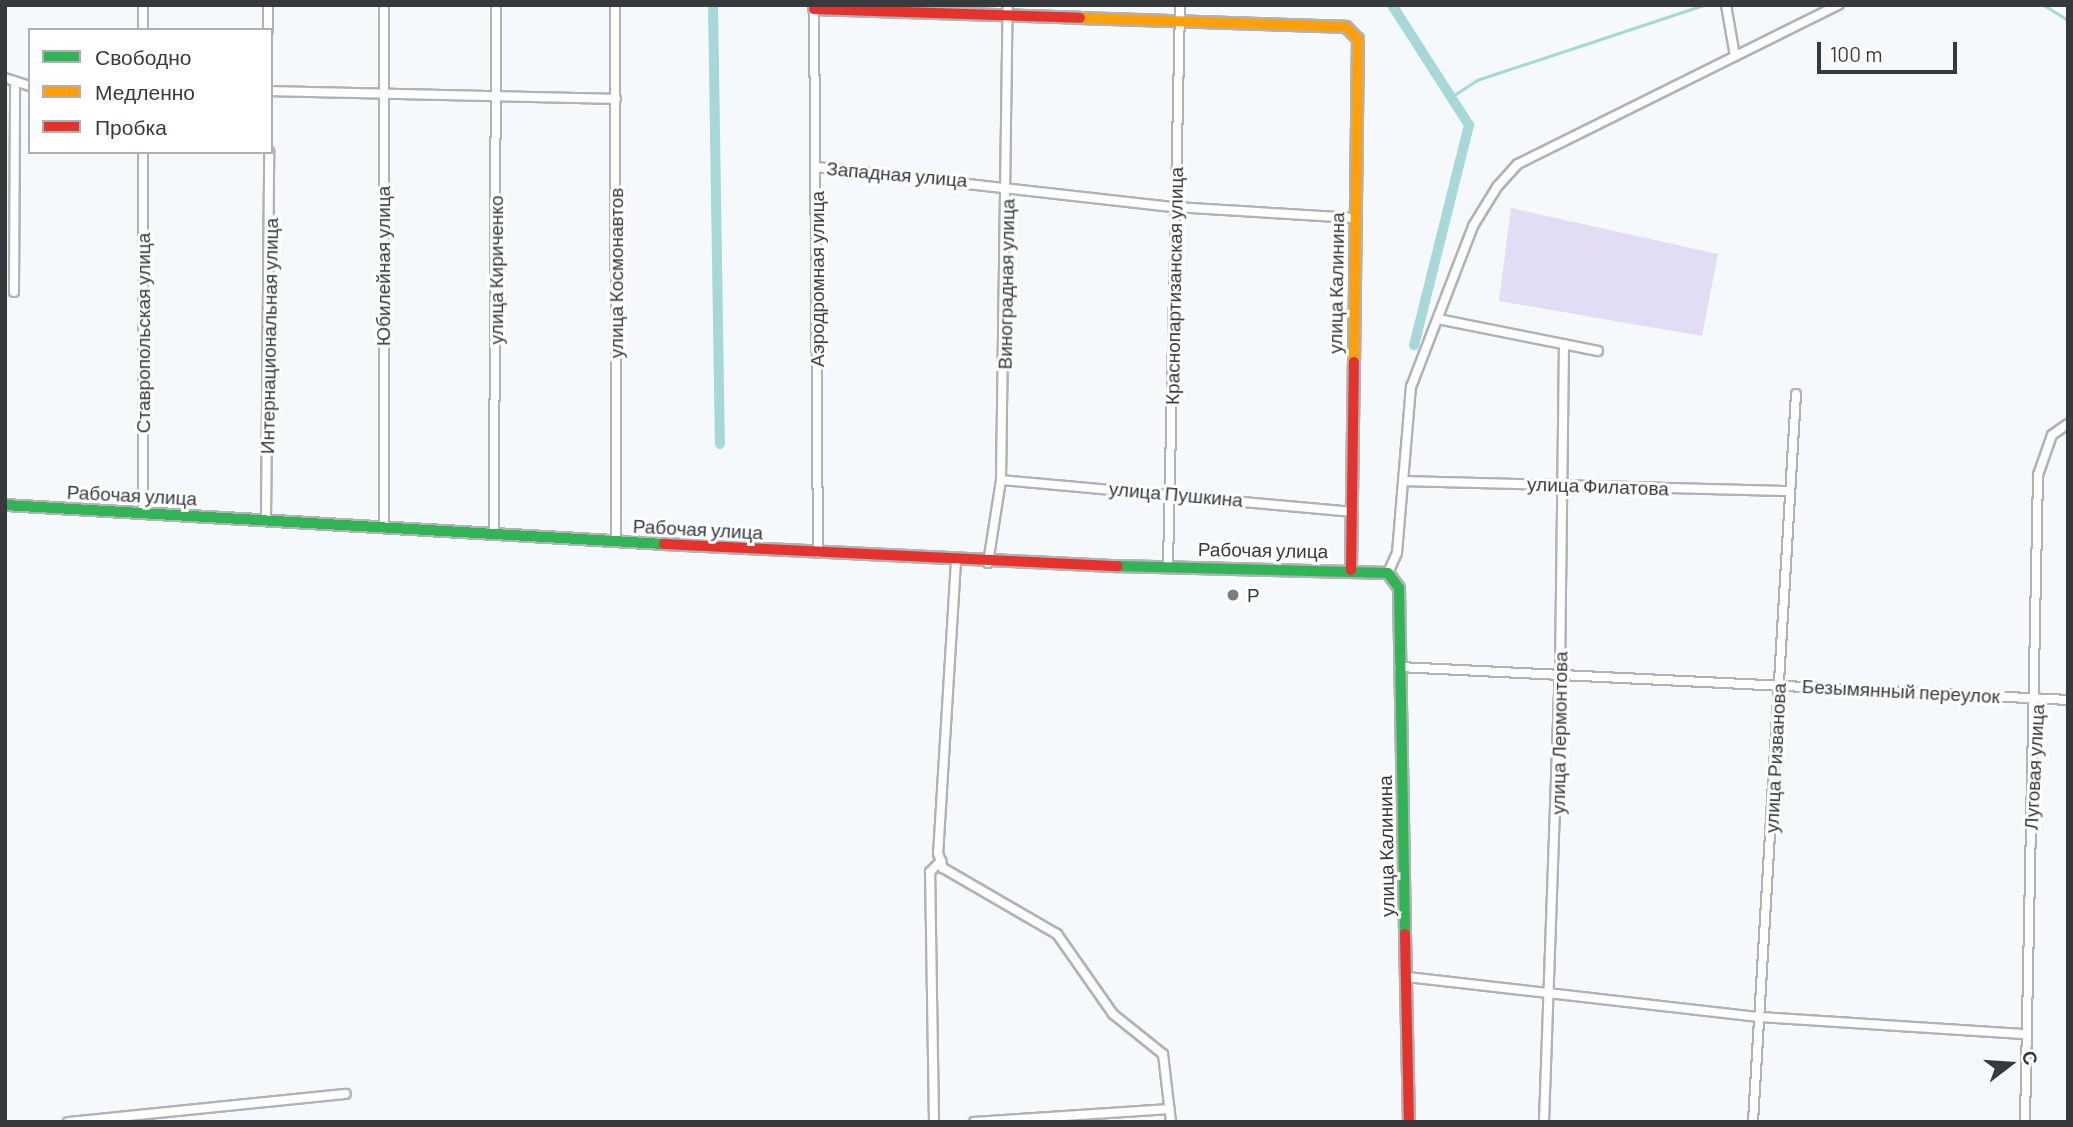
<!DOCTYPE html>
<meta charset="utf-8">
<style>
body{margin:0}
#map{position:relative;width:2073px;height:1127px;overflow:hidden;background:#f6f9fc;font-family:Barlow,sans-serif}
div>[style]{position:absolute}
[style*='--x']{left:calc(var(--x)*1px);top:calc(var(--y)*1px);width:calc(var(--w)*1px);rotate:calc(var(--a)*1deg)}
.green>*{inset:0;background:#e2ddf4}
.stream>*{height:2.5px;margin:-1.25px;padding:0 1.25px;transform-origin:1.25px;border-radius:1.25px;background:#a6d8d7}
.canal>*{height:10px;margin:-5px;padding:0 5px;transform-origin:5px;border-radius:5px;background:#a6d8d7}
.roads{filter:drop-shadow(2px 0 #b0b2b4) drop-shadow(-2px 0 #b0b2b4) drop-shadow(0 2px #b0b2b4) drop-shadow(0 -2px #b0b2b4)}
.street>*{height:8px;margin:-4px;padding:0 4px;transform-origin:4px;border-radius:4px;background:#fefeff}
.fast>*{height:10px;margin:-5px;padding:0 5px;transform-origin:5px;border-radius:5px;background:#30b455}
.slow>*{height:10px;margin:-5px;padding:0 5px;transform-origin:5px;border-radius:5px;background:#ff9f0a}
.jam>*{height:10px;margin:-5px;padding:0 5px;transform-origin:5px;border-radius:5px;background:#e5322d}
.dots>*{width:19px;height:19px;translate:-50% -50%;box-sizing:border-box;border:4px solid #fff;border-radius:50%}
span{translate:-50% -50%;white-space:nowrap;text-align:center;line-height:1.15;-webkit-text-stroke:6px #fff;paint-order:stroke}
.street-label{font-size:19px;color:#373a3c}
.poi-label{font-size:19px;color:#373a3c}
.left{translate:0 -50%;text-align:left}
.frame{position:absolute;inset:0;border:7px solid #373a3c;pointer-events:none}
.legend{position:absolute;left:28px;top:28px;width:245px;height:126px;box-sizing:border-box;background:#fff;border:2px solid #afb0b1;margin:0;padding:9px 12px;list-style:none;font-size:21px;color:#373a3c}
.legend li{display:flex;align-items:center;gap:14px;height:35px}
.legend b{width:35px;border:2px solid #afb0b1}
.north{position:absolute;left:1975px;top:1029px;width:70px;height:70px;-webkit-text-stroke:5px #fff;paint-order:stroke;rotate:73deg;font-size:19px;font-weight:700;line-height:28px;text-align:center;color:#373a3c}
.north::after{content:'';display:block;margin:auto;width:24px;height:32px;background:#373a3c;clip-path:polygon(50% 0,100% 100%,50% 72%,0 100%)}
.scale{position:absolute;left:1817px;top:42px;width:140px;height:32px;box-sizing:border-box;border:4px solid #373a3c;border-top:0;padding-left:9px;font-size:21px;line-height:24px;white-space:nowrap;color:#373a3c;-webkit-text-stroke:5px #fff;paint-order:stroke}
</style>
<div id="map">
<div class="green">
<div style="clip-path:polygon(1511px 208px,1718px 254px,1702px 336px,1499px 301px)"></div>
</div>
<div class="stream">
<div style="--x:2044;--y:5;--w:28;--a:32"></div>
<div style="--x:1451;--y:97;--w:31;--a:-33"></div>
<div style="--x:1477;--y:80;--w:239;--a:-18.3"></div>
</div>
<div class="canal">
<div style="--x:713;--y:5;--w:439;--a:89.1"></div>
<div style="--x:1392;--y:5;--w:143;--a:57.3"></div>
<div style="--x:1469;--y:125;--w:227;--a:104"></div>
</div>
<div class="roads">
<div class="street">
<div style="--x:268;--y:5;--w:25;--a:90"></div>
<div style="--x:615;--y:5;--w:536;--a:89.89"></div>
<div style="--x:1726;--y:5;--w:52;--a:80"></div>
<div style="--x:814;--y:7;--w:546;--a:89.58"></div>
<div style="--x:143;--y:30;--w:25;--a:-90"></div>
<div style="--x:5;--y:78;--w:26;--a:18"></div>
<div style="--x:271;--y:91;--w:345;--a:1.3"></div>
<div style="--x:143;--y:152;--w:361;--a:90"></div>
<div style="--x:816;--y:167;--w:361;--a:6.4"></div>
<div style="--x:1175;--y:207;--w:179;--a:3.5"></div>
<div style="--x:14;--y:292;--w:206;--a:-89.7"></div>
<div style="--x:1438;--y:319;--w:163;--a:11.3"></div>
<div style="--x:1001;--y:480;--w:350;--a:5.2"></div>
<div style="--x:1406;--y:481;--w:384;--a:1.5"></div>
<div style="--x:266;--y:521;--w:369;--a:-89.5"></div>
<div style="--x:384;--y:527;--w:522;--a:-90"></div>
<div style="--x:494;--y:534;--w:529;--a:-89.78"></div>
<div style="--x:956;--y:561;--w:293;--a:93.5"></div>
<div style="--x:938;--y:853;--w:16;--a:72"></div>
<div style="--x:943;--y:868;--w:132;--a:30.1"></div>
<div style="--x:1057;--y:934;--w:98;--a:55"></div>
<div style="--x:1113;--y:1014;--w:64;--a:38.7"></div>
<div style="--x:1163;--y:1054;--w:68;--a:83.3"></div>
<div style="--x:988;--y:563;--w:84;--a:-81.1"></div>
<div style="--x:1001;--y:480;--w:475;--a:-89.2"></div>
<div style="--x:1168;--y:566;--w:561;--a:-88.77"></div>
<div style="--x:1388;--y:573;--w:22;--a:-66"></div>
<div style="--x:1397;--y:553;--w:167;--a:-85.2"></div>
<div style="--x:1411;--y:387;--w:173;--a:-68.9"></div>
<div style="--x:1473;--y:226;--w:46;--a:-58.4"></div>
<div style="--x:1497;--y:187;--w:31;--a:-48"></div>
<div style="--x:1518;--y:164;--w:358;--a:-26.4"></div>
<div style="--x:1399;--y:667;--w:670;--a:2.82"></div>
<div style="--x:1407;--y:977;--w:355;--a:6.5"></div>
<div style="--x:1760;--y:1017;--w:267;--a:3.7"></div>
<div style="--x:68;--y:1122;--w:279;--a:-5.8"></div>
<div style="--x:934;--y:1122;--w:250;--a:-90.9"></div>
<div style="--x:930;--y:872;--w:16;--a:-45"></div>
<div style="--x:974;--y:1122;--w:196;--a:-3.8"></div>
<div style="--x:1544;--y:1122;--w:450;--a:-88"></div>
<div style="--x:1560;--y:672;--w:328;--a:-89.3"></div>
<div style="--x:1753;--y:1122;--w:729;--a:-86.62"></div>
<div style="--x:2025;--y:1122;--w:647;--a:-88.85"></div>
<div style="--x:2038;--y:475;--w:42;--a:-70.7"></div>
<div style="--x:2052;--y:435;--w:19;--a:-35"></div>
</div>
<div class="fast">
<div style="--x:5;--y:505;--w:660;--a:3.39"></div>
<div style="--x:1117;--y:566;--w:271;--a:1.5"></div>
<div style="--x:1388;--y:573;--w:19;--a:54"></div>
<div style="--x:1399;--y:588;--w:346;--a:89"></div>
</div>
<div class="slow">
<div style="--x:1080;--y:18;--w:266;--a:1.9"></div>
<div style="--x:1346;--y:27;--w:17;--a:45"></div>
<div style="--x:1358;--y:39;--w:323;--a:90.7"></div>
</div>
<div class="jam">
<div style="--x:814;--y:9;--w:266;--a:1.9"></div>
<div style="--x:664;--y:544;--w:454;--a:2.8"></div>
<div style="--x:1351;--y:570;--w:208;--a:-89.2"></div>
<div style="--x:1405;--y:934;--w:188;--a:88.8"></div>
</div>
</div>
<div class="dots">
<div style="left:1233px;top:595px;background:#7a7d7f"></div>
</div>
<div class="street-label">
<span style="left:897px;top:174px;rotate:5deg">Западная улица</span>
<span style="left:383px;top:266px;rotate:-90deg">Юбилейная улица</span>
<span style="left:496px;top:270px;rotate:-90deg">улица Кириченко</span>
<span style="left:616px;top:273px;rotate:-90deg">улица Космонавтов</span>
<span style="left:817px;top:279px;rotate:-90deg">Аэродромная улица</span>
<span style="left:1336px;top:283px;rotate:-89deg">улица Калинина</span>
<span style="left:1006px;top:284px;rotate:-89deg">Виноградная улица</span>
<span style="left:1174px;top:286px;rotate:-89deg">Краснопартизанская улица</span>
<span style="left:143px;top:333px;rotate:-90deg">Ставропольская улица</span>
<span style="left:269px;top:336px;rotate:-89deg">Интернациональная улица</span>
<span style="left:1598px;top:486px;rotate:2deg">улица Филатова</span>
<span style="left:1176px;top:494px;rotate:5deg">улица Пушкина</span>
<span style="left:132px;top:495px;rotate:3deg">Рабочая улица</span>
<span style="left:698px;top:529px;rotate:3deg">Рабочая улица</span>
<span style="left:1263px;top:550px;rotate:1deg">Рабочая улица</span>
<span style="left:1901px;top:691px;rotate:3deg">Безымянный переулок</span>
<span style="left:1559px;top:733px;rotate:-89deg">улица Лермонтова</span>
<span style="left:1775px;top:758px;rotate:-87deg">улица Ризванова</span>
<span style="left:2034px;top:767px;rotate:-87deg">Луговая улица</span>
<span style="left:1386px;top:846px;rotate:-91deg">улица Калинина</span>
</div>
<div class="poi-label">
<span class="left" style="left:1247px;top:595px">Р</span>
</div>
<div class="frame"></div>
<ul class="legend">
<li><b style="height:9px;background:#30b455"></b>Свободно</li>
<li><b style="height:9px;background:#ff9f0a"></b>Медленно</li>
<li><b style="height:9px;background:#e5322d"></b>Пробка</li>
</ul>
<div class="north">С</div>
<div class="scale">100 m</div>
</div>
